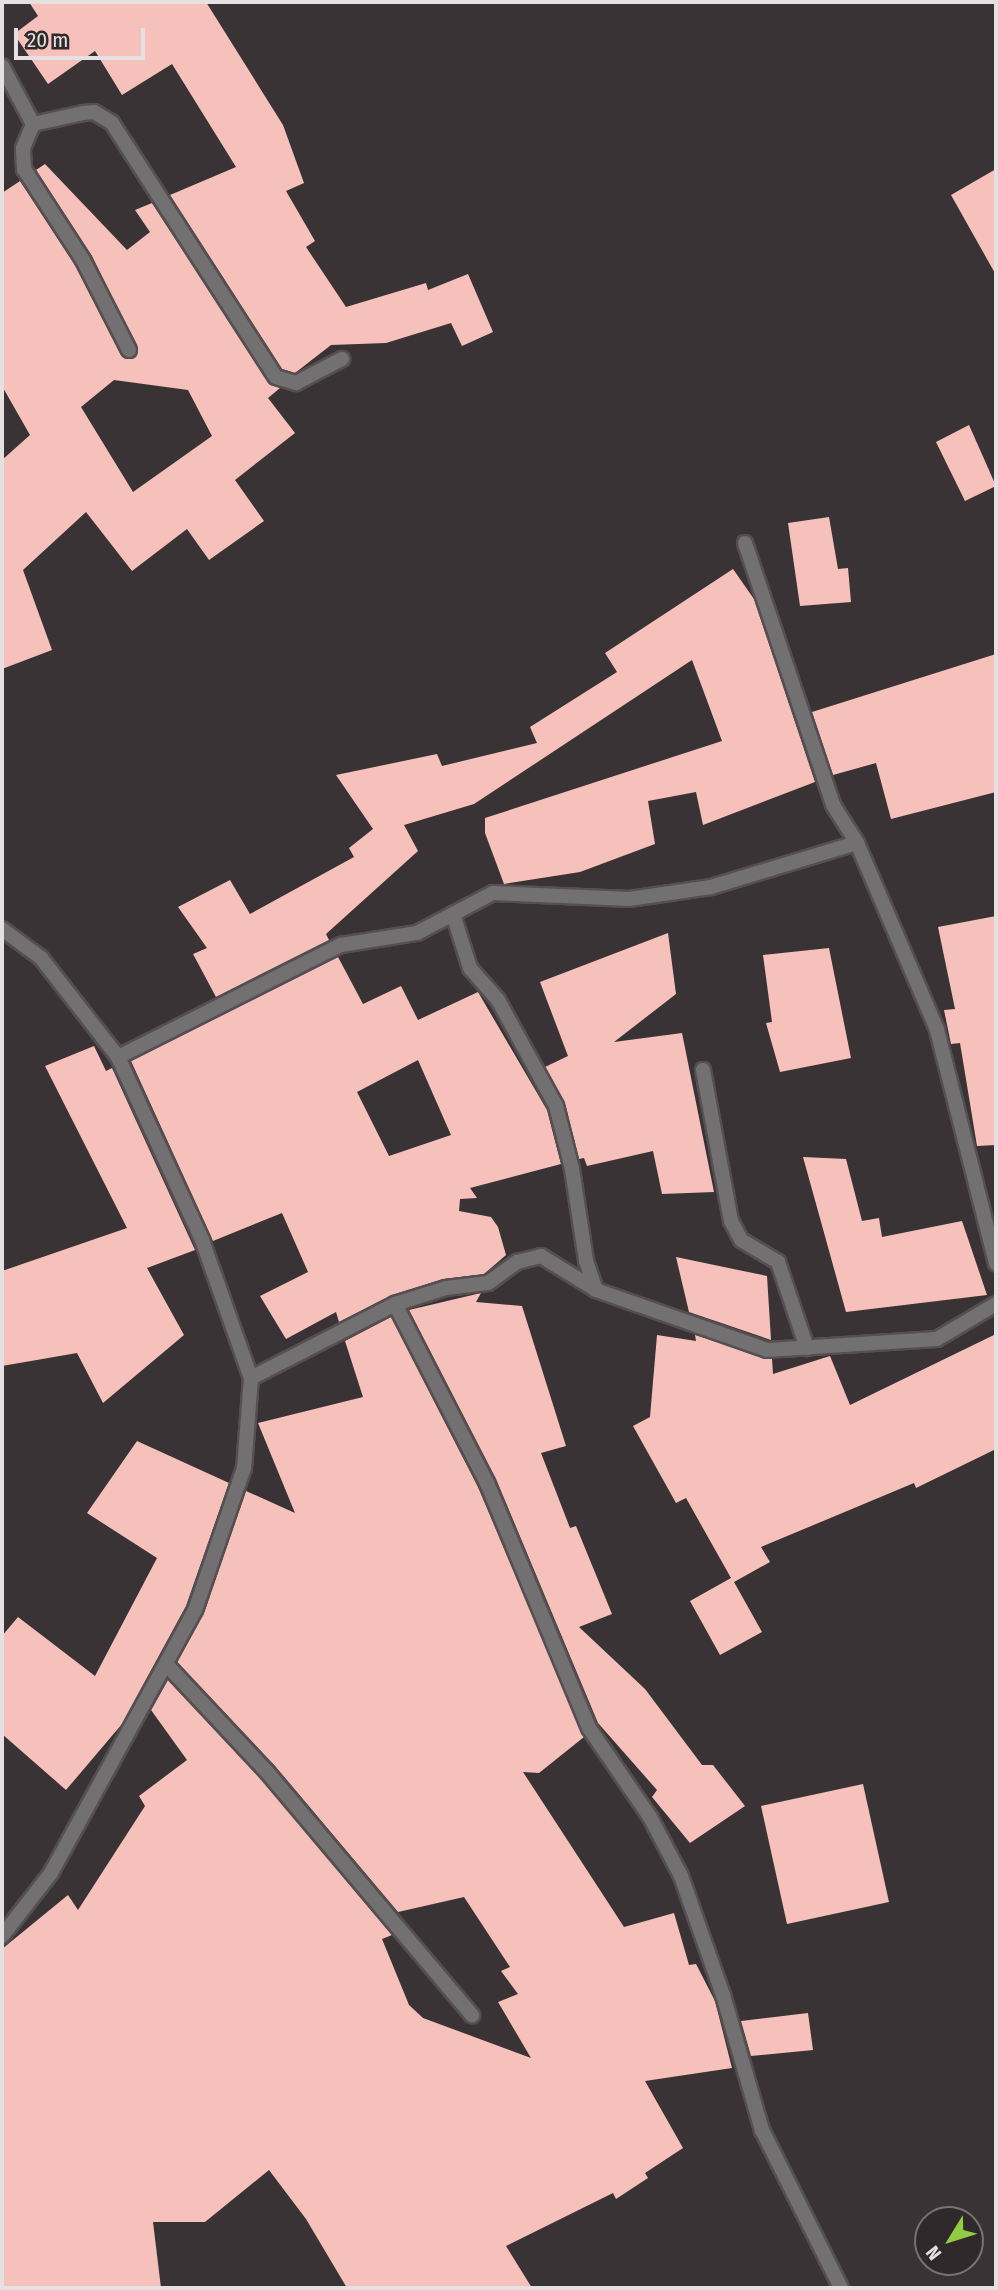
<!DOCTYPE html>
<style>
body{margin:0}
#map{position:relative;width:998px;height:2290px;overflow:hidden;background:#3a3335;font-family:"Fira Sans Condensed",sans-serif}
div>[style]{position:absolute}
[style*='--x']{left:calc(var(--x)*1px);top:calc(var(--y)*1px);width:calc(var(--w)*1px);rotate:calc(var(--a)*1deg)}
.building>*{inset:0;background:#f7c1bb}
.roads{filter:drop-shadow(2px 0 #554f51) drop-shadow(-2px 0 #554f51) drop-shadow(0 2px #554f51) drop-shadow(0 -2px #554f51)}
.street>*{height:14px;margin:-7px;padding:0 7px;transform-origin:7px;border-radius:7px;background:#737072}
span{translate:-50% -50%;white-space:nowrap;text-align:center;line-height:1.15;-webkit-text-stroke:7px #30292b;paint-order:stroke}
.frame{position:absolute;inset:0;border:4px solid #e5e0e1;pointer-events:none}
.north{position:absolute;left:914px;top:2206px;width:70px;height:70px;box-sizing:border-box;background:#30292b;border:2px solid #787274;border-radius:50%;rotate:232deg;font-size:19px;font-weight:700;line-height:28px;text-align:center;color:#e5e0e1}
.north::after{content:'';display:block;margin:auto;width:24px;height:32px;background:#90cd41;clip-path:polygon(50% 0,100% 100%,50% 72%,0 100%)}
.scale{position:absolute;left:14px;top:28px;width:131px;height:32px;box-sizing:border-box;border:4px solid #e5e0e1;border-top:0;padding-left:9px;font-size:21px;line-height:24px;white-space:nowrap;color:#e5e0e1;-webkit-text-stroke:5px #30292b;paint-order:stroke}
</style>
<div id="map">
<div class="building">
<div style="clip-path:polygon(29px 2px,206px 2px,283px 125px,304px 183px,286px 191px,315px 241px,306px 247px,346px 307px,426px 283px,428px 290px,468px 274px,493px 332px,462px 346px,451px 323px,386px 343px,331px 345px,295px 373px,282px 369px,170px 195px,236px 167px,172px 64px,122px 95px,95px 51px,48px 84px,14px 34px,38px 16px)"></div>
<div style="clip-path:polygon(evenodd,45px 164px,127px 250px,150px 232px,135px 210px,152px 203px,268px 382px,280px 388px,268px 398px,295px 433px,235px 480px,264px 521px,209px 560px,187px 529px,132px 571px,86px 512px,23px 570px,52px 650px,2px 669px,2px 460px,30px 435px,2px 386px,2px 193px,20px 181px,75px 265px,121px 355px,133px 359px,138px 351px,92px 256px,36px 170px,45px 164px,114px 380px,188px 390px,212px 436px,133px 492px,81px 407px,114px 380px)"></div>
<div style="clip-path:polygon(996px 169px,996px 275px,951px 195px)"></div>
<div style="clip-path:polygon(969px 425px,996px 486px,965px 501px,936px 442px)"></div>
<div style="clip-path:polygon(829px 517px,838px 569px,848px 568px,851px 602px,800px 606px,788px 523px)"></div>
<div style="clip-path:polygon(733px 569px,754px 599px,815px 782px,703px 825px,696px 792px,648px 801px,655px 844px,580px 872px,504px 884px,485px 833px,485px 818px,722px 741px,692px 660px,474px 804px,404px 825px,418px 851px,326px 934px,329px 940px,216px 997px,193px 954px,207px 948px,178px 907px,230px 880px,250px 914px,354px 857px,349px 848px,373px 829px,336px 775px,437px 754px,442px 766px,537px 743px,530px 727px,617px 672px,605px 653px)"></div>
<div style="clip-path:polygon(996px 654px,996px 792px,891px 819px,876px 763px,833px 775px,812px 712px)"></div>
<div style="clip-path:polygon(996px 916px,996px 1145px,977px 1146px,960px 1043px,951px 1044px,944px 1010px,955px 1009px,938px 927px)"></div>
<div style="clip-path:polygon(668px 933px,676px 994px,614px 1042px,682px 1033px,714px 1192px,662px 1194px,653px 1151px,587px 1166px,584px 1158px,579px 1159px,565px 1103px,545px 1067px,568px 1056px,540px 982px)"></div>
<div style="clip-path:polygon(829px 948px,851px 1058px,780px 1072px,766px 1023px,772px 1022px,763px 955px)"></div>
<div style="clip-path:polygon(evenodd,338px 957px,363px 1004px,401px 986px,418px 1020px,478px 992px,547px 1110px,561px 1164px,470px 1188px,477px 1198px,460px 1199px,459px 1211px,491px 1217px,498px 1227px,506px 1255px,484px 1274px,443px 1279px,392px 1295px,339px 1322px,336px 1312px,286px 1339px,260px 1296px,308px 1272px,282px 1213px,213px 1241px,131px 1061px,338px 957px,418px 1060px,451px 1135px,389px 1156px,357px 1092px,418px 1060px)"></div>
<div style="clip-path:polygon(94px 1046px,106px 1071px,112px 1068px,195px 1250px,147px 1268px,184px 1335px,103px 1403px,77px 1353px,2px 1366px,2px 1271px,127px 1228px,45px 1066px)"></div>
<div style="clip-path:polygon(803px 1157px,846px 1159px,862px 1221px,879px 1218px,882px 1237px,962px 1221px,987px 1295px,846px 1312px)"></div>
<div style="clip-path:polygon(676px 1257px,767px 1276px,771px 1340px,689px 1312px)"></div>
<div style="clip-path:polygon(481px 1293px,476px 1302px,522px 1306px,566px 1446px,541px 1453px,570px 1528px,576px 1526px,612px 1614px,579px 1627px,645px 1689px,702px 1765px,713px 1765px,745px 1806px,690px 1843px,652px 1797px,657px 1790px,598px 1723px,496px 1479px,409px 1310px)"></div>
<div style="clip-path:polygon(391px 1317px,478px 1487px,584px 1737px,539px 1773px,523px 1772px,624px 1927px,674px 1913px,689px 1965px,696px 1964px,715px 2001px,732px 2068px,645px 2081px,683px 2148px,645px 2173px,648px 2178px,616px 2199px,613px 2193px,506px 2246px,532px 2288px,347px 2288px,306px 2219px,269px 2170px,205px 2222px,153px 2222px,161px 2288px,2px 2288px,2px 1949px,68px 1895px,78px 1910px,145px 1806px,139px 1796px,187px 1760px,151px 1710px,168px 1680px,261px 1779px,392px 1935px,382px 1939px,409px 2005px,423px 2018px,531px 2058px,498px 2002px,518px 1994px,501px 1971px,510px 1967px,464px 1897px,398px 1912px,275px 1766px,177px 1662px,204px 1613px,246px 1491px,295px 1513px,258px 1423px,363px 1397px,345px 1341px)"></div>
<div style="clip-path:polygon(996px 1334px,996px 1449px,916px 1488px,914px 1483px,761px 1547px,770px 1562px,734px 1582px,762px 1632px,720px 1655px,690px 1601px,731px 1578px,686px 1498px,676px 1503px,633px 1426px,650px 1417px,657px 1335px,696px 1341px,695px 1335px,772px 1359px,773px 1374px,830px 1356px,850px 1405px)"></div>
<div style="clip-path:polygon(137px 1441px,229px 1483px,186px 1606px,122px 1724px,66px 1790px,2px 1734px,2px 1636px,18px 1617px,95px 1676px,157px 1558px,87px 1513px)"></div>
<div style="clip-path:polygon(863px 1784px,889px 1902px,787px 1924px,761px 1806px)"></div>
<div style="clip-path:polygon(808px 2013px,813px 2050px,751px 2056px,741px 2021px)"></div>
</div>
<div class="roads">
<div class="street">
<div style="--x:2;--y:66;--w:66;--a:61.9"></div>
<div style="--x:129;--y:350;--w:101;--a:-117.1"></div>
<div style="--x:83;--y:260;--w:108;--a:-123"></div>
<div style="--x:24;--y:169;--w:21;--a:-93"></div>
<div style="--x:23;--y:148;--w:26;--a:-67"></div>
<div style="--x:33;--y:124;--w:51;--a:-12.4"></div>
<div style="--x:83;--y:113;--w:11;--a:-5"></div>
<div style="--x:94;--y:112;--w:21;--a:31"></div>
<div style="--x:112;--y:123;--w:302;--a:57.2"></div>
<div style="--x:276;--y:377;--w:21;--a:17"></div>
<div style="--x:296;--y:383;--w:52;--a:-27.6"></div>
<div style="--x:745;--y:543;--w:276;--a:71.4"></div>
<div style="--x:833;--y:805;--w:45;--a:57.7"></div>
<div style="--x:857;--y:843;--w:203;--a:66.8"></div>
<div style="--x:937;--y:1030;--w:241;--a:75.8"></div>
<div style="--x:453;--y:914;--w:57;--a:72.5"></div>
<div style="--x:470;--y:968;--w:43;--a:48.8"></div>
<div style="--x:498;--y:1000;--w:121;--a:61.3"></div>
<div style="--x:556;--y:1106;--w:65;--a:75.7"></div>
<div style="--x:572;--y:1169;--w:93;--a:81.3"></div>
<div style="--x:586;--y:1261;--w:31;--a:71"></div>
<div style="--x:2;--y:929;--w:49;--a:36.6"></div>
<div style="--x:41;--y:958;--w:125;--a:52.1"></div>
<div style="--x:118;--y:1057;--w:201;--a:65.3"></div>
<div style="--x:202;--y:1240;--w:146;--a:70.5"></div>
<div style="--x:251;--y:1378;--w:90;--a:94.4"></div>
<div style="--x:244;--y:1468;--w:150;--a:109"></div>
<div style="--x:195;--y:1610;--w:300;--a:118.7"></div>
<div style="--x:51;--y:1873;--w:80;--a:127.9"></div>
<div style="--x:118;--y:1057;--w:250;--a:-26.7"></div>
<div style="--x:341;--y:945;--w:77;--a:-9"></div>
<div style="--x:417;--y:933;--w:86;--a:-27.8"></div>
<div style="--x:493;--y:893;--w:136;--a:2.5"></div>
<div style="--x:629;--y:899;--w:83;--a:-8.3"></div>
<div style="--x:711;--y:887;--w:152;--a:-16.8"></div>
<div style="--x:703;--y:1070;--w:154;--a:79.5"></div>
<div style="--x:731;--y:1221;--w:21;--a:62"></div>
<div style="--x:741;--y:1240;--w:43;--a:30.7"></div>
<div style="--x:778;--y:1262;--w:91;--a:71.4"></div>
<div style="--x:395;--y:1304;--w:201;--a:62.8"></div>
<div style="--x:487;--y:1483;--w:265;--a:67.4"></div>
<div style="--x:589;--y:1728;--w:108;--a:55.6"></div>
<div style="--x:650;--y:1817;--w:67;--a:62.3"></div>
<div style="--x:681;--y:1876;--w:126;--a:70.6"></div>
<div style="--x:723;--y:1995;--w:141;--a:73.9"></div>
<div style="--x:762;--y:2130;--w:177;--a:63.4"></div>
<div style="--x:251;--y:1378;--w:162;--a:-27.2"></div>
<div style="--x:395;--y:1304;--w:53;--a:-17.4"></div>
<div style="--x:446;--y:1288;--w:42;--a:-6.8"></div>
<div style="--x:488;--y:1283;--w:36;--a:-36"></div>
<div style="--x:517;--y:1262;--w:25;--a:-14"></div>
<div style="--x:541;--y:1256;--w:65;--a:31.7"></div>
<div style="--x:596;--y:1290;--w:181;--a:19.3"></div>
<div style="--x:767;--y:1350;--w:170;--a:-3.7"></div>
<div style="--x:937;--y:1339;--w:69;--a:-30.7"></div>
<div style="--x:166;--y:1664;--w:149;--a:46.9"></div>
<div style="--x:268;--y:1773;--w:317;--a:49.9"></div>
</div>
</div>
<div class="frame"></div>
<div class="north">N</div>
<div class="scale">20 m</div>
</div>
